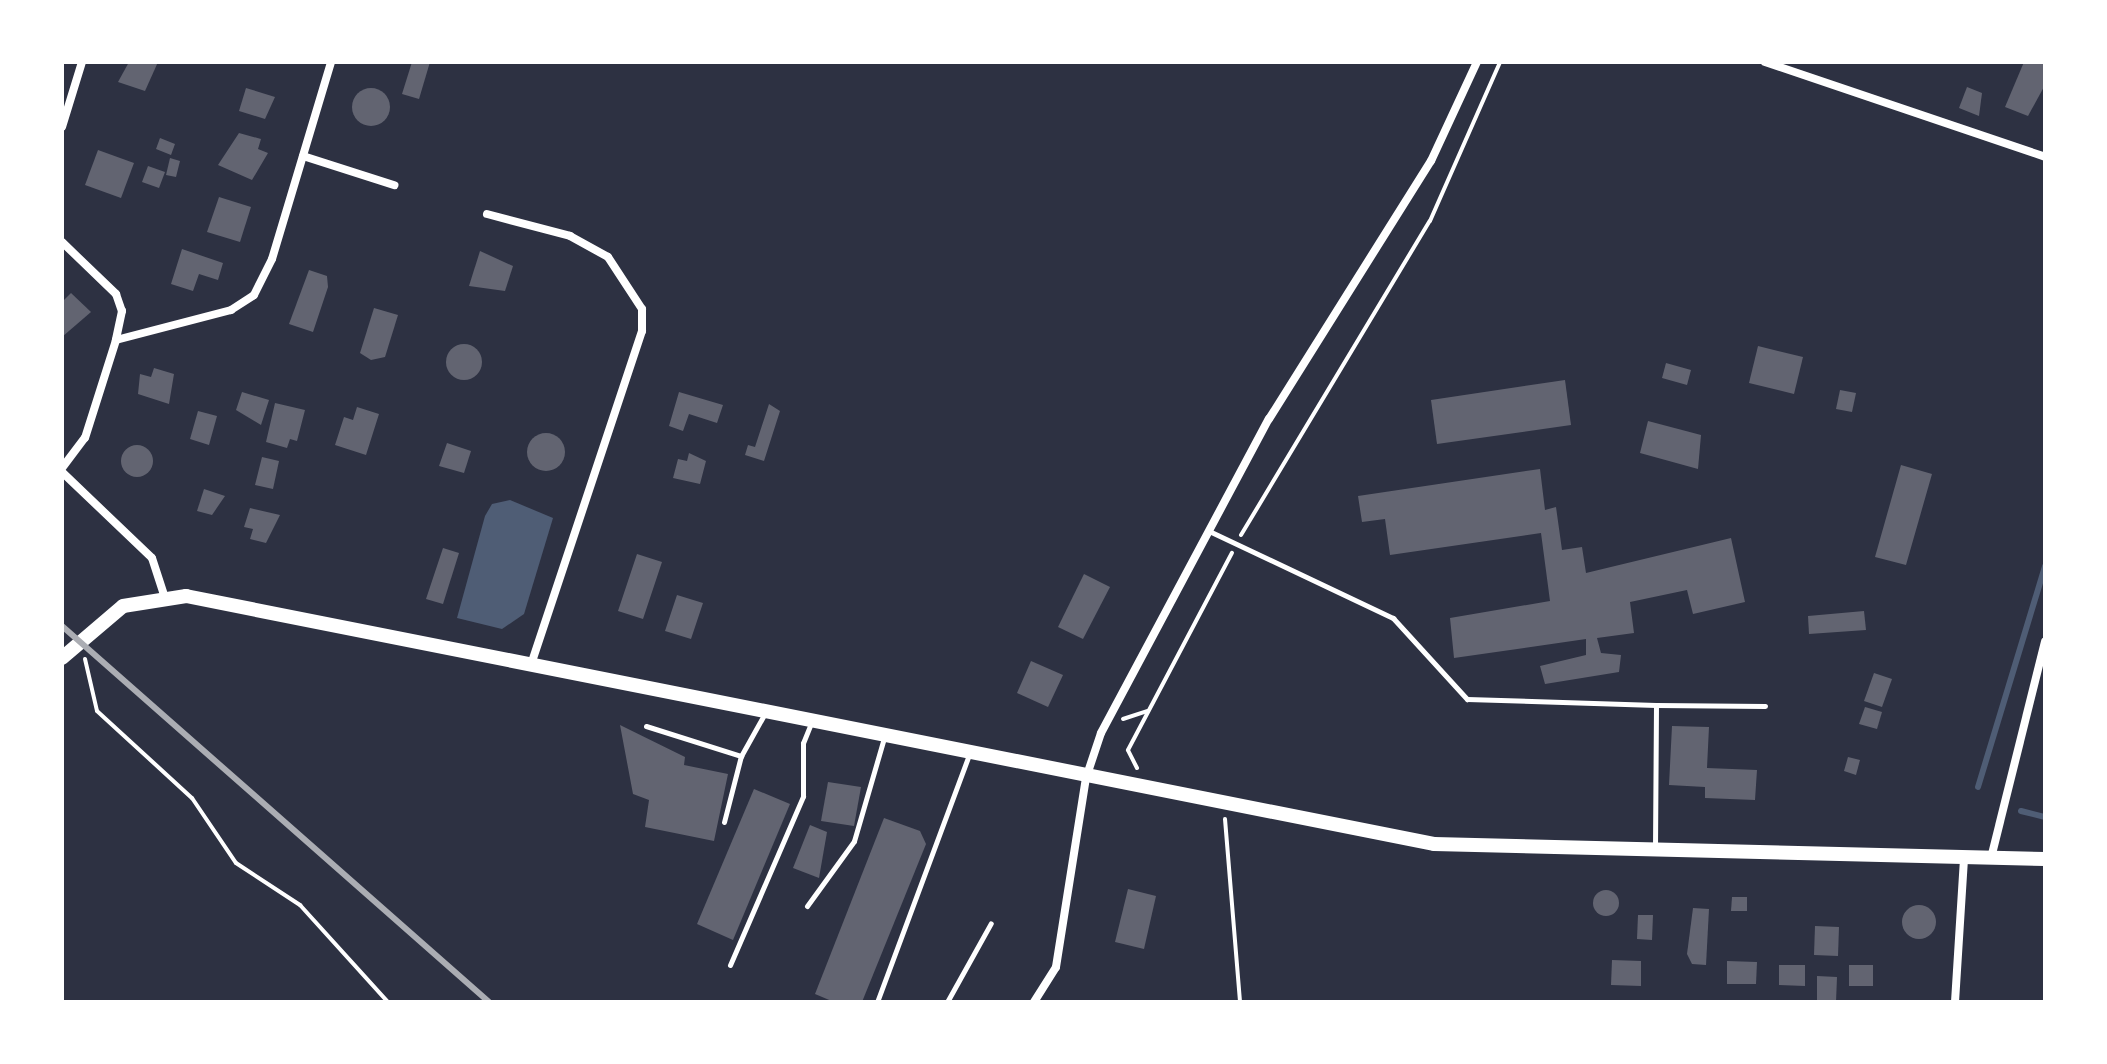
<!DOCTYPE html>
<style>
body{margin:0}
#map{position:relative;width:2107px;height:1064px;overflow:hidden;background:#2d3142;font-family:"Public Sans",sans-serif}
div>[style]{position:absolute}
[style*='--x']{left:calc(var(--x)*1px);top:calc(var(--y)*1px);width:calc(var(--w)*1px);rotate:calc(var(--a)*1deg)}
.water>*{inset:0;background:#4f5d75}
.stream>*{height:6px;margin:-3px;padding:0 3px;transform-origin:3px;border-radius:3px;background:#4f5d75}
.building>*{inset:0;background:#626471}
.round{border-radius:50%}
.path>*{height:4px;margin:-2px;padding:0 2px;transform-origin:2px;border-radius:2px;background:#fff}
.service>*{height:5px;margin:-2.5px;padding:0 2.5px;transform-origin:2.5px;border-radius:2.5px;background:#fff}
.minor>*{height:8px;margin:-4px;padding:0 4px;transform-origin:4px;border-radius:4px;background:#fff}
.tertiary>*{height:14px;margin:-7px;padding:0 7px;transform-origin:7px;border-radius:7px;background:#fff}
.rail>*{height:6px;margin:-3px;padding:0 3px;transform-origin:3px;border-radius:3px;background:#abadb3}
span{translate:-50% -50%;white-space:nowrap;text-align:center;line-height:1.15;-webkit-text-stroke:8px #fff;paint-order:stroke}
.frame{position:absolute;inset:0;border:64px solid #fff;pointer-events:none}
</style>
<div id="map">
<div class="water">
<div style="clip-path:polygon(510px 500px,553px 518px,524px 614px,502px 629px,457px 618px,485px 516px,492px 504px)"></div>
</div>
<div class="stream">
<div style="--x:1978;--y:787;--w:231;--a:-73.1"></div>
<div style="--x:2021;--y:811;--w:25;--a:14"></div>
</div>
<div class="building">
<div style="clip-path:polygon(129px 62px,158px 62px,145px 91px,118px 82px)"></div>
<div style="clip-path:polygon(412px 62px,430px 62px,419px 99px,402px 94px)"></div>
<div style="clip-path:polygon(2024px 62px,2045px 64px,2045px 85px,2028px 116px,2005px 107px)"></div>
<div style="clip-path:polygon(1967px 87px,1982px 93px,1979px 116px,1959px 108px)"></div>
<div class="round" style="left:352px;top:88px;width:38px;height:38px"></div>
<div style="clip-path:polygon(246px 88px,275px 97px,265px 119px,239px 111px)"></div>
<div style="clip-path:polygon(239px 133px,261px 139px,258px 149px,268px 153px,252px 180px,218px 165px)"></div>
<div style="clip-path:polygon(160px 138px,175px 144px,171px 155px,156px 149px)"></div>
<div style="clip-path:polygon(98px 150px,134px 163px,121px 198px,85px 185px)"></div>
<div style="clip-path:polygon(170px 158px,180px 161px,176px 177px,166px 175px)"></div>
<div style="clip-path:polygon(148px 166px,165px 172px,159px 188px,142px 182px)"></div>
<div style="clip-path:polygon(219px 197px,251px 207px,240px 242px,207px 232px)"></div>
<div style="clip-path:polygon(182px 249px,223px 263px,218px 280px,199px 274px,193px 291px,171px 284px)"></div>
<div style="clip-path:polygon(480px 251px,513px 266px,505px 291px,469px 286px)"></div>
<div style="clip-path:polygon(309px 270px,327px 276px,328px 287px,313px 332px,289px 324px)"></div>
<div style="clip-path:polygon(71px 293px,91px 312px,62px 337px,62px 302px)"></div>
<div style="clip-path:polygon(374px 308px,398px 315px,385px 357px,371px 360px,360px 353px)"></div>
<div class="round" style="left:446px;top:344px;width:36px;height:36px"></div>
<div style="clip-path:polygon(1758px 346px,1803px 357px,1794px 394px,1749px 383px)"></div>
<div style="clip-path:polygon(1666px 363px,1691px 370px,1687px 385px,1662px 378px)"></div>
<div style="clip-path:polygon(154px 368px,174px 374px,169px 404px,138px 394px,140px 374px,151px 377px)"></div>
<div style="clip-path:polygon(1565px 380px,1571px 425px,1437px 444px,1431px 400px)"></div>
<div style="clip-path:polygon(1840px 390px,1856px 393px,1852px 412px,1836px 409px)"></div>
<div style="clip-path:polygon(242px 392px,269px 400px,261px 425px,236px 410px)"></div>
<div style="clip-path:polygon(679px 392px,723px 405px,717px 423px,689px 414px,683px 431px,669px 426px)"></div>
<div style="clip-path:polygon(275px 403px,305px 410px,297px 441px,290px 439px,287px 448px,266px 442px)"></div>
<div style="clip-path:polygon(769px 404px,780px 411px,764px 461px,745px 455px,748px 445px,755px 447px)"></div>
<div style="clip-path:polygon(357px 407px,379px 414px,366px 455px,335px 445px,344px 417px,353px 420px)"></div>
<div style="clip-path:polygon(198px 411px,217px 416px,209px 445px,190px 439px)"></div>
<div style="clip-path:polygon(1648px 421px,1701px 435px,1698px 469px,1640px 453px)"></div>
<div class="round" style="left:527px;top:433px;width:38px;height:38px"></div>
<div style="clip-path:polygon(447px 443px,471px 451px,464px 473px,439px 466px)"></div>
<div class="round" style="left:121px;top:445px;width:32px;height:32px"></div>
<div style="clip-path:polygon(689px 453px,706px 461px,700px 484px,673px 478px,678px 459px,687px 461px)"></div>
<div style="clip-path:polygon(262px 457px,279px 461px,273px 489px,255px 485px)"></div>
<div style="clip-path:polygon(1901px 465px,1932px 474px,1906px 565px,1875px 557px)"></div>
<div style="clip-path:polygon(1540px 469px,1545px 510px,1556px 507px,1562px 550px,1582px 547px,1586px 573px,1731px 538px,1745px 602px,1693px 614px,1687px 590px,1630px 602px,1634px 633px,1597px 638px,1601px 653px,1621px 655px,1619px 672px,1545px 684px,1540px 666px,1586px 655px,1586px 639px,1454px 658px,1450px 618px,1550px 601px,1541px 533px,1390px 555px,1385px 519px,1362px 522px,1358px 496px)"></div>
<div style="clip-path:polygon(204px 489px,225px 496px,212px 515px,197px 511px)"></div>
<div style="clip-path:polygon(250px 508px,280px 515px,266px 543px,250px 539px,253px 529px,244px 527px)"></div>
<div style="clip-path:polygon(443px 548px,459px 553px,443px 604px,426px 599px)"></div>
<div style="clip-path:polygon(637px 554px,662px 562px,643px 619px,618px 611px)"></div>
<div style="clip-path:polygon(1084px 574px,1110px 587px,1083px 639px,1058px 627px)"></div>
<div style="clip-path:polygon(677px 595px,703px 603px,691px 639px,665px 631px)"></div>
<div style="clip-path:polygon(1864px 611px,1866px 630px,1809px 634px,1808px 616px)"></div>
<div style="clip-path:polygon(1031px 661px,1063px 675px,1048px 707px,1017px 693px)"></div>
<div style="clip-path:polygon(1874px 673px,1892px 679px,1882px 707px,1864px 701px)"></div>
<div style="clip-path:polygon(1865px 707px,1882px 712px,1877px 729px,1859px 724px)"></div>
<div style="clip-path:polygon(620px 725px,685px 757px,684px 765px,728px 774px,714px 841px,645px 827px,649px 800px,633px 794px)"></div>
<div style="clip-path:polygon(1672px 726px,1709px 727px,1707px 768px,1757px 770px,1755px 800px,1705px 798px,1705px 787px,1669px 785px)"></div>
<div style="clip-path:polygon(1848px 757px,1860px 760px,1856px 775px,1844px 771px)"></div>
<div style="clip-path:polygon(828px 782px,861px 787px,854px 826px,821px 821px)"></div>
<div style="clip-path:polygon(754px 789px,790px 804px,733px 940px,697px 924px)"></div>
<div style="clip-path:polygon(884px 818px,920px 831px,926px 844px,862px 1002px,834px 1002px,815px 994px)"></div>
<div style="clip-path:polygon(810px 825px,827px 832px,819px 878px,793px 868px)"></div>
<div style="clip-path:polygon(1128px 889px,1156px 896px,1144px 949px,1115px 942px)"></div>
<div class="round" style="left:1593px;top:890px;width:26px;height:26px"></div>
<div style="clip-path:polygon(1732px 897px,1747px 897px,1747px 911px,1731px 911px)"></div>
<div class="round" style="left:1902px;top:905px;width:34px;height:34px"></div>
<div style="clip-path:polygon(1693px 908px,1709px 909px,1706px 965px,1692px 964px,1687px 954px)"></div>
<div style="clip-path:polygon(1638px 915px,1653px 915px,1652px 940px,1637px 939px)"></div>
<div style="clip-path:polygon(1815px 926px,1839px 927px,1838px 956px,1814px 955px)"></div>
<div style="clip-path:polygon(1612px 960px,1641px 961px,1641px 986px,1611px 985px)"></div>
<div style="clip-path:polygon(1727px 961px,1757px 962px,1756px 984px,1727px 984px)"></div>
<div style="clip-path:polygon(1779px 965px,1805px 965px,1805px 986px,1779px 985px)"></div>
<div style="clip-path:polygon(1849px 965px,1873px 965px,1873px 986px,1849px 986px)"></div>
<div style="clip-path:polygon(1817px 976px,1837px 977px,1836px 1002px,1817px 1002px)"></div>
</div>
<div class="path">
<div style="--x:1241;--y:535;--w:366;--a:-59"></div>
<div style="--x:1430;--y:221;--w:174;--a:-66.2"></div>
<div style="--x:85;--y:659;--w:53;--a:77"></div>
<div style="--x:97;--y:711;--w:129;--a:42.5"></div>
<div style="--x:192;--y:798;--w:78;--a:55.9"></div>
<div style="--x:236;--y:863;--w:77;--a:33.3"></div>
<div style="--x:300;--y:905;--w:131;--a:47.8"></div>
<div style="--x:1123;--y:719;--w:26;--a:-18"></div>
<div style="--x:1137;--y:768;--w:20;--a:-117"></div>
<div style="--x:1128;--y:750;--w:223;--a:-62.2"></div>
<div style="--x:1225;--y:819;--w:184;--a:85.3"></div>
</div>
<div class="service">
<div style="--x:1209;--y:531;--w:204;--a:25.3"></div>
<div style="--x:1393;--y:618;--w:110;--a:47.6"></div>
<div style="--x:1467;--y:699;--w:189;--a:1.8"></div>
<div style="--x:1656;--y:705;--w:143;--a:90.4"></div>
<div style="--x:1656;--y:705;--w:109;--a:0.5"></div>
<div style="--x:646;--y:726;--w:100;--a:17.5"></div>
<div style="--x:724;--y:822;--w:68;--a:-75.6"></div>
<div style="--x:741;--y:756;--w:49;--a:-60.8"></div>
<div style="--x:807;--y:906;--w:80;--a:-54.1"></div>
<div style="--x:854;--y:841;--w:107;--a:-73.8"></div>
<div style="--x:730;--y:965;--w:184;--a:-66.6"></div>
<div style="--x:803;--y:796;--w:53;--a:-90"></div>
<div style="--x:803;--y:743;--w:22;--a:-68"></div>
<div style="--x:766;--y:1002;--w:6;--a:0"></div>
<div style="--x:877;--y:1002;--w:264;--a:-69.6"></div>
<div style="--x:947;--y:1002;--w:90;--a:-60.9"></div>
</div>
<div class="minor">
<div style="--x:1765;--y:62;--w:296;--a:18.7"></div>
<div style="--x:62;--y:127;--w:68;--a:-72.9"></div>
<div style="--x:303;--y:156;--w:96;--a:17.7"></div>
<div style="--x:487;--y:214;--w:86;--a:14.8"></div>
<div style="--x:570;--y:236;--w:43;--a:28.9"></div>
<div style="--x:608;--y:257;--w:62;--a:56.8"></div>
<div style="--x:642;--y:309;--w:22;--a:90"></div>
<div style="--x:642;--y:331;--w:351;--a:108.4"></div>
<div style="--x:62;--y:242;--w:75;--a:43.9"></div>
<div style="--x:116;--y:294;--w:18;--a:71"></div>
<div style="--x:122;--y:311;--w:30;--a:102"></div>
<div style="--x:62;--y:468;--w:38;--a:-53"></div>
<div style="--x:85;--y:438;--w:103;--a:-72.4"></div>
<div style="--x:116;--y:340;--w:119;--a:-14.6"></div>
<div style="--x:231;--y:310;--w:27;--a:-33"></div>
<div style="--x:254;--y:295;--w:40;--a:-63.4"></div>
<div style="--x:272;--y:259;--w:206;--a:-73.3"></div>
<div style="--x:62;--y:472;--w:124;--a:43.7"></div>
<div style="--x:152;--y:558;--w:39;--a:72"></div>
<div style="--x:1991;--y:858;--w:223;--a:-76"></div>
<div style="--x:1034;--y:1002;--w:41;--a:-57.8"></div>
<div style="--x:1056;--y:967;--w:191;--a:-81"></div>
<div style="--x:1086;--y:778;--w:47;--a:-71.6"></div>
<div style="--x:1101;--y:733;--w:356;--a:-61.9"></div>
<div style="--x:1269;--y:419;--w:305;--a:-57.9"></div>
<div style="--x:1431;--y:161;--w:109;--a:-65.1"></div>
<div style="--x:1955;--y:1002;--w:144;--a:-86.4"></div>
</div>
<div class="tertiary">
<div style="--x:62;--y:658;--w:80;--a:-40.4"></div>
<div style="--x:123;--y:606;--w:64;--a:-9"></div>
<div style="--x:186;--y:596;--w:1272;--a:11.24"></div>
<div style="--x:1434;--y:844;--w:611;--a:1.41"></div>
</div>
<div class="rail">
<div style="--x:62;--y:626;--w:569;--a:41.37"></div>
</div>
<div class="frame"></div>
</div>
